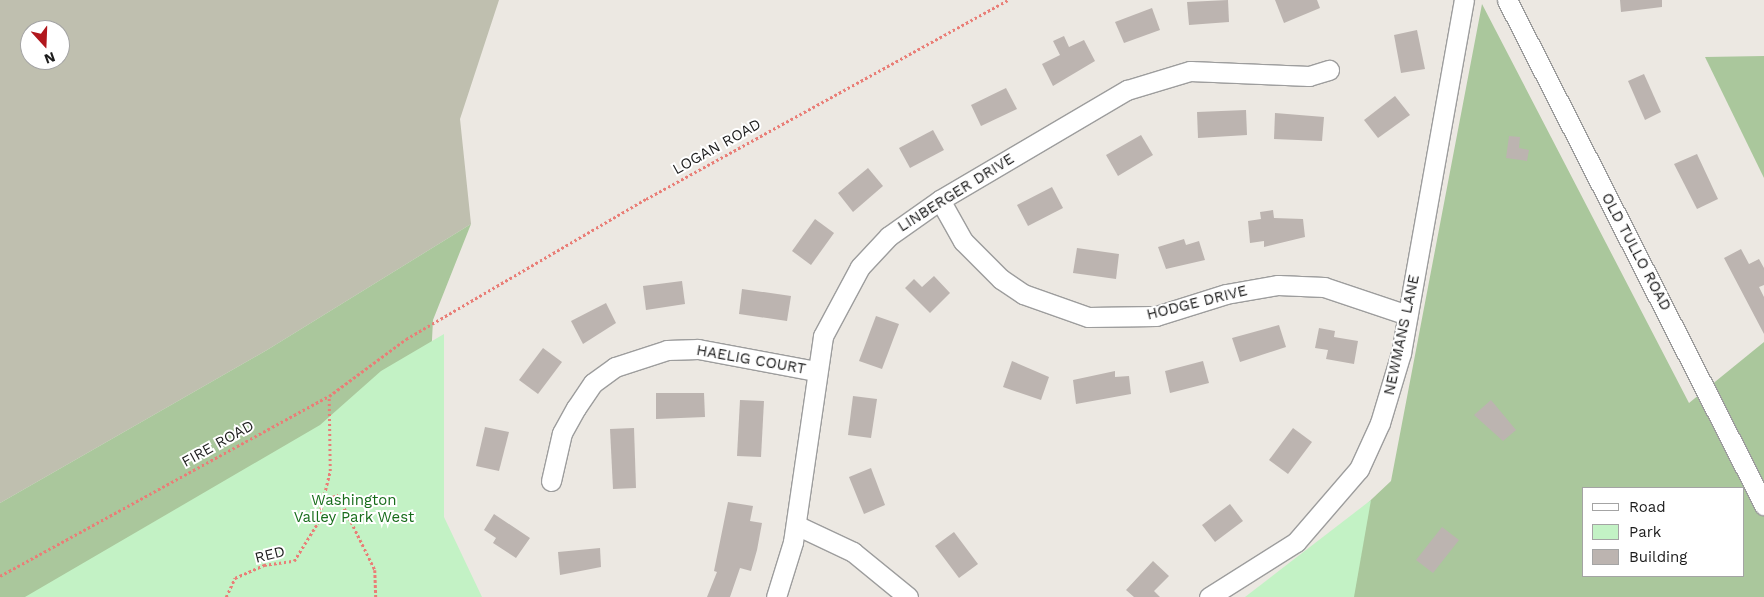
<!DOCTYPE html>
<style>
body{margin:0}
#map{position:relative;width:1764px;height:597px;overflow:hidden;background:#ece8e2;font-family:"Work Sans",sans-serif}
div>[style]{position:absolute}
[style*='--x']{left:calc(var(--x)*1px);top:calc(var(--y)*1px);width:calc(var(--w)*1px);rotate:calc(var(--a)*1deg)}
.construction>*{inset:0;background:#bfbfaf}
.forest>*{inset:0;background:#aac79c}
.park>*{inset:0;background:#c3f2c5}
.building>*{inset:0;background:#bcb4b0}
.path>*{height:2.5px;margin-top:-1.25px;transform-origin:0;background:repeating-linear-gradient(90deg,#e97e77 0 2.5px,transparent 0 5px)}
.roads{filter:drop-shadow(1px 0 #9d9d9d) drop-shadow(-1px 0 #9d9d9d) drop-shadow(0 1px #9d9d9d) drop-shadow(0 -1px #9d9d9d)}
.minor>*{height:19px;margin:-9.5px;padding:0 9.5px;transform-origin:9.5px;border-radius:9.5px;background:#fff}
span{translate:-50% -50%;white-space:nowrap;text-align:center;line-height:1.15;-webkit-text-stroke:4px #fff;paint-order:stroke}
.street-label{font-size:15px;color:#1c1c1c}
.park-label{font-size:15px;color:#176c1b}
.legend{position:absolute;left:1582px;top:487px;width:162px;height:90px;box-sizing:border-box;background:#fff;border:1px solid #a4a4a4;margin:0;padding:6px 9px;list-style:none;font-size:15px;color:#1c1c1c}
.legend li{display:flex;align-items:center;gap:10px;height:25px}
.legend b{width:25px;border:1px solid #a4a4a4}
.north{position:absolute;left:20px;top:20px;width:50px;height:50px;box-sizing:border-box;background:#fff;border:1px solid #a4a4a4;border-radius:50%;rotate:160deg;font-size:14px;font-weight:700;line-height:20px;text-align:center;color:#1c1c1c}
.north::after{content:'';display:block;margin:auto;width:18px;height:22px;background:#b1171d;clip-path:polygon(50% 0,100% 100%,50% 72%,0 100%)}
</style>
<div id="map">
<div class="construction">
<div style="clip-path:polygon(evenodd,0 0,499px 0,460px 119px,471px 224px,267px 350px,0 503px,0 0,30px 30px,60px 30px,60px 60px,30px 60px,30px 30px)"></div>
</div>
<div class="forest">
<div style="clip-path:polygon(evenodd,1482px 4px,1689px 403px,1764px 342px,1764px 597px,1268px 597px,1391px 481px,1482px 4px,1583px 488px,1743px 488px,1743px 576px,1583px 576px,1583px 488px)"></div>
<div style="clip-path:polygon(1764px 56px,1764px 178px,1705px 57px)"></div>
<div style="clip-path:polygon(471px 224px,433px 320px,419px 597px,0 597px,0 503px,267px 350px)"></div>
</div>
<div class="park">
<div style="clip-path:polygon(444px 334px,444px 517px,482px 597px,25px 597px,320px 425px,381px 371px)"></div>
<div style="clip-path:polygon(1371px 500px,1354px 597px,1245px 597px,1280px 570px)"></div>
</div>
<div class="building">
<div style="clip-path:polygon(1228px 0,1229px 22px,1189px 25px,1187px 2px)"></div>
<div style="clip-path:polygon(1275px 0,1317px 0,1320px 8px,1284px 23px)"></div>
<div style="clip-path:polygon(1620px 0,1662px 0,1662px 7px,1621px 12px)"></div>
<div style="clip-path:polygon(1152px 8px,1160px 30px,1124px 43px,1115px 22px)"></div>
<div style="clip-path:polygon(1417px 30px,1425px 69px,1401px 73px,1394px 35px)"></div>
<div style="clip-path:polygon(1064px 36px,1069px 47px,1084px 40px,1095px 61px,1053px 86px,1042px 64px,1060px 55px,1053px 41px)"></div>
<div style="clip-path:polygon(1644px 74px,1661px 112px,1645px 120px,1628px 81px)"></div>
<div style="clip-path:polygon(1006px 88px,1017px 109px,981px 126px,971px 105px)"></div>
<div style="clip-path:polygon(1395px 96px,1410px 115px,1378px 138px,1364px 120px)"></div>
<div style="clip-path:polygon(1246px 110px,1247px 135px,1198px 138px,1197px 112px)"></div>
<div style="clip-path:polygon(1275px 113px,1324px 117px,1322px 141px,1274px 139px)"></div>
<div style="clip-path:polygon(933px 130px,944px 150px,910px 168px,899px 148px)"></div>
<div style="clip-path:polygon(1141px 135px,1153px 155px,1118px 176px,1106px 155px)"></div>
<div style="clip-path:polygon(1509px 136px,1520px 137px,1519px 148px,1529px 150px,1527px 161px,1506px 158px)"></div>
<div style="clip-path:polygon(1697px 154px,1718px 199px,1697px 209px,1674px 164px)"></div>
<div style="clip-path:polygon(868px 168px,883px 186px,853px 212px,838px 193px)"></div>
<div style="clip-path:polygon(1052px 187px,1063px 208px,1028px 226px,1017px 205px)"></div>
<div style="clip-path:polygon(1273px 210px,1274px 218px,1303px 219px,1305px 237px,1264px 247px,1264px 241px,1250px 243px,1248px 221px,1261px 219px,1260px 212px)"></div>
<div style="clip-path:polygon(815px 219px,834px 233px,811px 265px,792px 251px)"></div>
<div style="clip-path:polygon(1184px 239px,1186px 245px,1199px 241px,1205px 260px,1166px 269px,1158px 247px)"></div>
<div style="clip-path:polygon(1077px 248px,1119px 254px,1116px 279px,1073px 273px)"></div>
<div style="clip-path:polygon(1741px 249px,1749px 264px,1759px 259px,1764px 268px,1764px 285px,1759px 287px,1764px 297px,1764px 334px,1724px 258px)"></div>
<div style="clip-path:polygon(934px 276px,950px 293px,930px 313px,905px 288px,914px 279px,922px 287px)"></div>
<div style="clip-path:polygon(682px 281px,685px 304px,646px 310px,643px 286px)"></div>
<div style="clip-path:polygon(742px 289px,791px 296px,787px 321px,739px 314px)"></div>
<div style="clip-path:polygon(606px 303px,616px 323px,583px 344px,571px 321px)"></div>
<div style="clip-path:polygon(876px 316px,899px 324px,882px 369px,859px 361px)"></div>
<div style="clip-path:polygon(1279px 325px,1286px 347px,1240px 362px,1232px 338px)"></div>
<div style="clip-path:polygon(1319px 328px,1335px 331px,1334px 337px,1358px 341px,1354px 364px,1326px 359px,1328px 350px,1315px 348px)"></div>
<div style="clip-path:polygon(543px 348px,562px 362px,538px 394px,519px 380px)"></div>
<div style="clip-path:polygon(1012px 361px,1049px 377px,1041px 400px,1003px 387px)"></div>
<div style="clip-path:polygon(1203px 361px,1209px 383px,1170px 393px,1165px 371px)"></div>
<div style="clip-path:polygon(1115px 371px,1115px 377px,1129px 376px,1131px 394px,1076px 404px,1073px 380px)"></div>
<div style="clip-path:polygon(656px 393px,704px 393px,705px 417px,656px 419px)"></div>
<div style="clip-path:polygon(853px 396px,877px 399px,871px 438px,848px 435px)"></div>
<div style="clip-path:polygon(740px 400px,764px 401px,761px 457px,737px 456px)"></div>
<div style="clip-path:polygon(1491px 400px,1516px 430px,1503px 441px,1474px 415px)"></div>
<div style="clip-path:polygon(485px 427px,509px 432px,499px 471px,476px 466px)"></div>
<div style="clip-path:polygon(634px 428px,636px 488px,613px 489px,610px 429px)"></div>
<div style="clip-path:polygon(1293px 428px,1312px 442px,1288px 474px,1269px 460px)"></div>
<div style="clip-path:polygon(871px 468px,885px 505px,864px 514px,849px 477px)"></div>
<div style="clip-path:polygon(728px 502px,753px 506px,750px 521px,762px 523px,757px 550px,751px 571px,740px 568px,730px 597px,707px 597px,717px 572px,714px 571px)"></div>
<div style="clip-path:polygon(1230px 504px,1243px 521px,1215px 542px,1202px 525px)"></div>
<div style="clip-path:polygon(494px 514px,530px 538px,516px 558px,493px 543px,496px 538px,484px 530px)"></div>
<div style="clip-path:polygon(1442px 527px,1459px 540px,1433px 573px,1416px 560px)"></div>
<div style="clip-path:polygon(954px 532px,978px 564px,959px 578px,935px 546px)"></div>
<div style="clip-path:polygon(600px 548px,601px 567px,560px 575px,558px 552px)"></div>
<div style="clip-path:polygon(1153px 561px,1169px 576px,1154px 591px,1160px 597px,1134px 597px,1126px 590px)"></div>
</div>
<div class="path">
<div style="--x:323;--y:500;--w:16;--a:-18"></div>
<div style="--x:338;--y:495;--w:84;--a:63.7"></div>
<div style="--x:375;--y:570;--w:27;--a:88"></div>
<div style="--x:0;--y:576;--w:375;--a:-28.7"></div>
<div style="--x:329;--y:396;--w:96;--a:-36.5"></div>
<div style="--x:406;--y:339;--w:278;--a:-30.3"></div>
<div style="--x:646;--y:199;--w:413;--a:-28.8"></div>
<div style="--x:226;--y:597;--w:21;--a:-65"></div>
<div style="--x:235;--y:578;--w:32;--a:-24"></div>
<div style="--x:264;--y:565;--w:30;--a:-8"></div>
<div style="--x:294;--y:561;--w:44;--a:-58.1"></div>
<div style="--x:317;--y:524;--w:55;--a:-76.2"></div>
<div style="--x:330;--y:471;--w:75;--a:-90.8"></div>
</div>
<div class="roads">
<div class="minor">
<div style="--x:1507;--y:0;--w:567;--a:63.03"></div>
<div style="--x:940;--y:200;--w:47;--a:60.7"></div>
<div style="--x:963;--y:241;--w:54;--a:45"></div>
<div style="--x:1001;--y:279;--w:27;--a:34"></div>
<div style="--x:1023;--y:294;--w:69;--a:19.5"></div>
<div style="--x:1088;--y:317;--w:68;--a:-0.8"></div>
<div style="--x:1156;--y:316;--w:73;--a:-17.4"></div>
<div style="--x:1226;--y:294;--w:53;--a:-9.8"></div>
<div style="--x:1278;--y:285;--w:46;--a:2.5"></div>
<div style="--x:1324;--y:287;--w:88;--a:18.6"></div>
<div style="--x:551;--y:481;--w:49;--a:-77.1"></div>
<div style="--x:562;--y:433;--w:29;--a:-61"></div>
<div style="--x:576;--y:408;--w:30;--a:-56"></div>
<div style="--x:593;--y:383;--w:27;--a:-36"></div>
<div style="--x:615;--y:367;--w:55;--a:-18.1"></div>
<div style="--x:667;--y:350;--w:31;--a:-2"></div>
<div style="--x:698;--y:349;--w:119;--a:10.6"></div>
<div style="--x:796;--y:525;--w:63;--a:25.3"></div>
<div style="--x:853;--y:552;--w:71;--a:39.3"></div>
<div style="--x:776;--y:597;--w:58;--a:-72.8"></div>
<div style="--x:793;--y:542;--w:208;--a:-81.7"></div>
<div style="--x:823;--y:336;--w:78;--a:-61.8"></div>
<div style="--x:860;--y:267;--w:42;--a:-46.9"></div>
<div style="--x:889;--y:236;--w:62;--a:-35.2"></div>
<div style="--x:940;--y:200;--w:217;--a:-30.5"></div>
<div style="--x:1127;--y:90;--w:66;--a:-16.8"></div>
<div style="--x:1190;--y:71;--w:119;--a:2.4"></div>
<div style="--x:1309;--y:76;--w:21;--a:-17"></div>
<div style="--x:1209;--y:597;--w:103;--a:-32.3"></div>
<div style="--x:1296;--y:542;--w:96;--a:-49.2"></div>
<div style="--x:1359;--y:469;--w:51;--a:-65.5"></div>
<div style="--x:1380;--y:423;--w:73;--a:-73.3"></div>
<div style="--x:1401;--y:353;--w:359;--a:-79.9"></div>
</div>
</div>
<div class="street-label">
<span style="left:717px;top:147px;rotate:-29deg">LOGAN ROAD</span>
<span style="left:956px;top:193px;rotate:-32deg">LINBERGER DRIVE</span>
<span style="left:1636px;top:252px;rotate:62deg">OLD TULLO ROAD</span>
<span style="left:1197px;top:303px;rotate:-14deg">HODGE DRIVE</span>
<span style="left:1402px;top:335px;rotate:-78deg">NEWMANS LANE</span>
<span style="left:751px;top:360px;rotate:10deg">HAELIG COURT</span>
<span style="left:218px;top:444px;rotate:-29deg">FIRE ROAD</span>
<span style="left:270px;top:555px;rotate:-14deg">RED</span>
</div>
<div class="park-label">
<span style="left:354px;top:509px">Washington<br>Valley Park West</span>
</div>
<ul class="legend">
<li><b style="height:6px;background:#fff"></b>Road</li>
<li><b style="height:14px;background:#c3f2c5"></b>Park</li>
<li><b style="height:14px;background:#bcb4b0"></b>Building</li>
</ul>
<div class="north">N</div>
</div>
